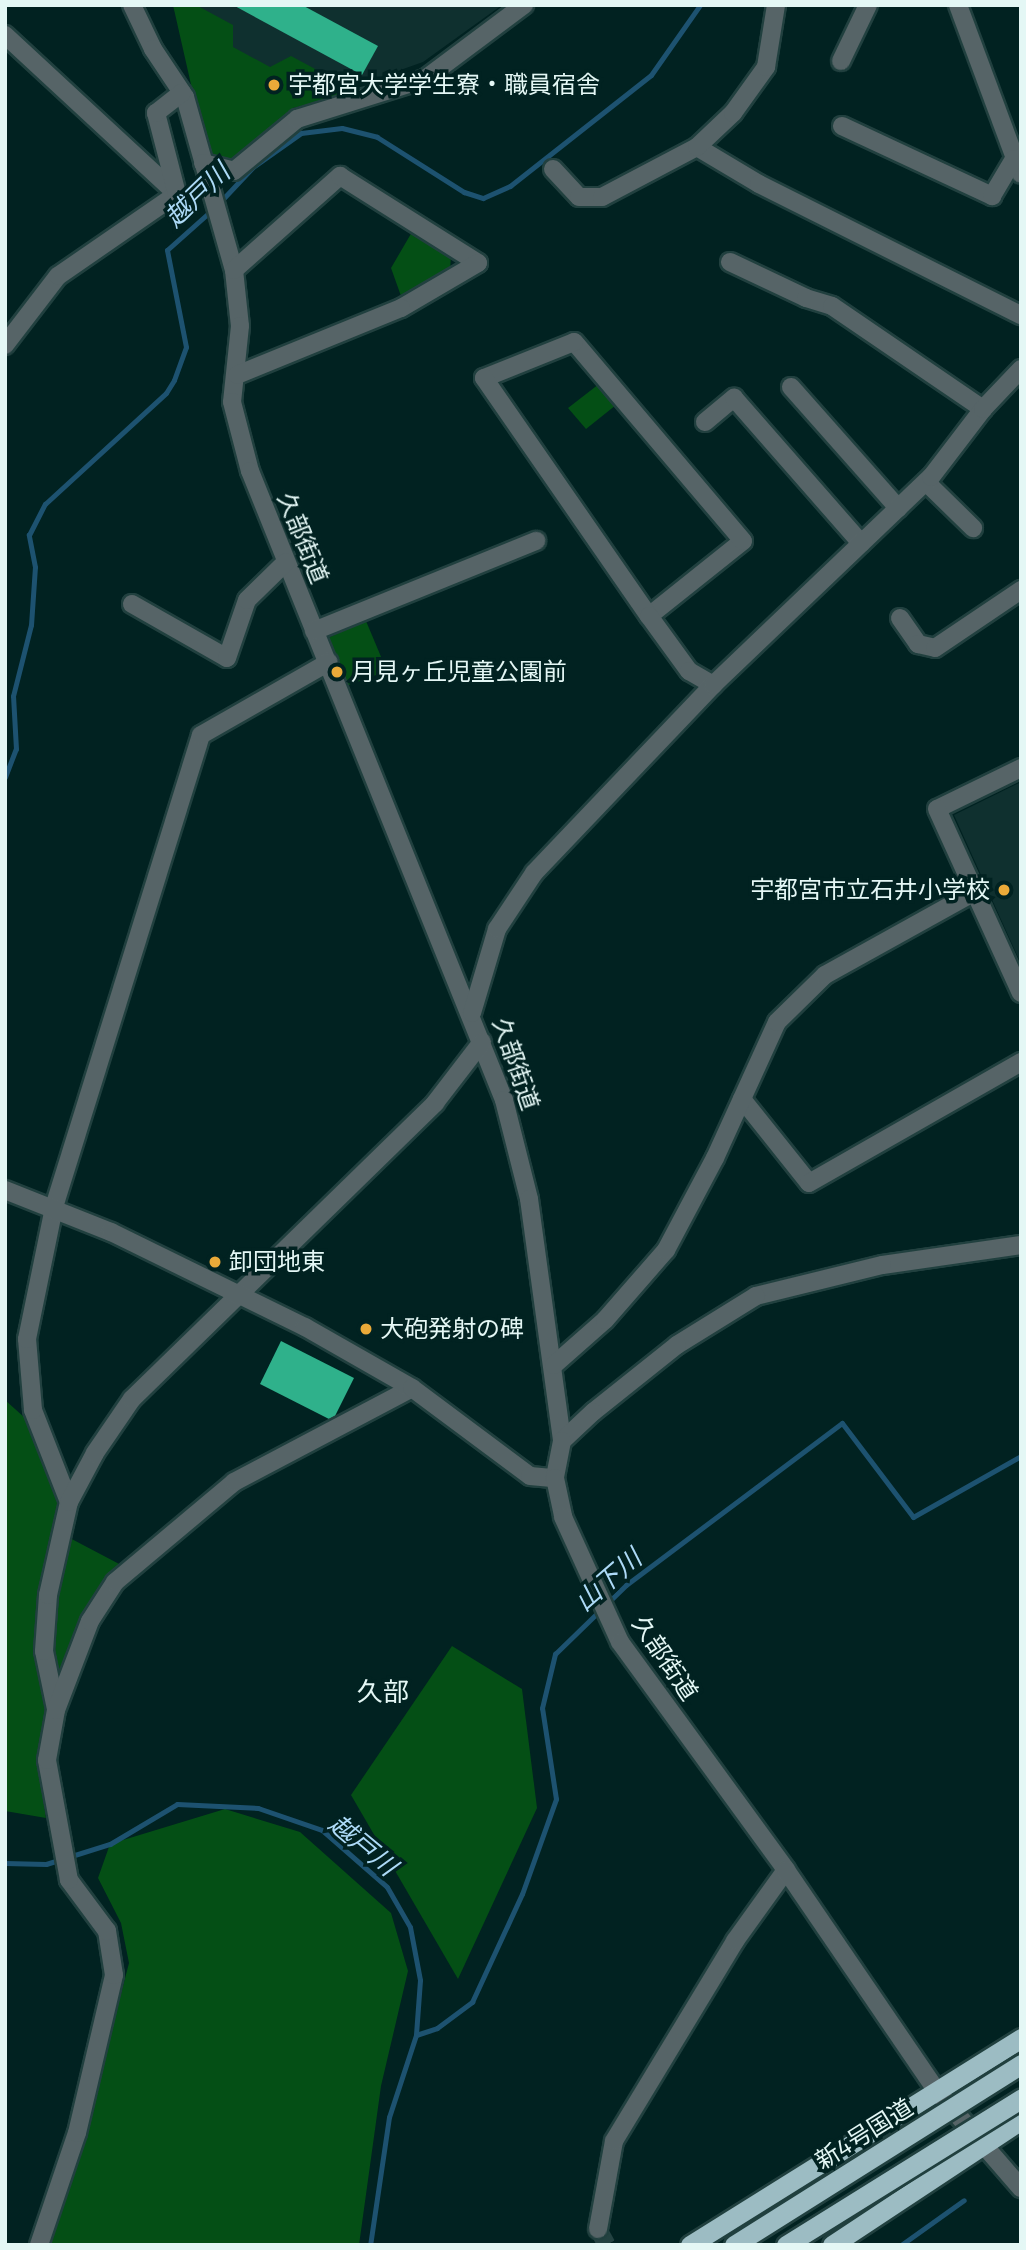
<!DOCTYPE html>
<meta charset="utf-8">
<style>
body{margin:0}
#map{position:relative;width:1026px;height:2250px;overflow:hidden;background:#012221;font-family:"Titillium Web","Noto Sans JP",sans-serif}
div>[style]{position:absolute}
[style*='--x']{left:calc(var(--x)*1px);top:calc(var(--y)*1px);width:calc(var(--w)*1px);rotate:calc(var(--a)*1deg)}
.built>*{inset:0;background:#0f302f}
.green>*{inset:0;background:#044f15}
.stream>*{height:5px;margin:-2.5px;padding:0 2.5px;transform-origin:2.5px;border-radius:2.5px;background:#1d5270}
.building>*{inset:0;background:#2fb18b}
.minor-tunnel>*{height:18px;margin-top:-9px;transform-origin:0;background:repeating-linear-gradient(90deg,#234241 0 18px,transparent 0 27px)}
.roads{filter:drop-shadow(2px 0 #21403f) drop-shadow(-2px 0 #21403f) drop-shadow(0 2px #21403f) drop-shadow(0 -2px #21403f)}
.minor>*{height:18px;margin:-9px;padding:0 9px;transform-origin:9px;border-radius:9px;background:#566467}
.tertiary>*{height:18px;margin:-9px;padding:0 9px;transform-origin:9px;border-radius:9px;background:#566467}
.trunk>*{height:19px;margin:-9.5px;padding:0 9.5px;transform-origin:9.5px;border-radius:9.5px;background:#9cbcc3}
.bridges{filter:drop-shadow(2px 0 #21403f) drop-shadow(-2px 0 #21403f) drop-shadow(0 2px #21403f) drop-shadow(0 -2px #21403f)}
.trunk-bridge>*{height:19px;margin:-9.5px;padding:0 9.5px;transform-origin:9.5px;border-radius:9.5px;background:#9cbcc3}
.dots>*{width:19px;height:19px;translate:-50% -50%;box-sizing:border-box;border:4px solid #012221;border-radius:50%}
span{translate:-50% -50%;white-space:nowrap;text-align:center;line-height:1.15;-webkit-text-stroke:7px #012221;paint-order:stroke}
.poi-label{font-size:24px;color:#e4f7f5}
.left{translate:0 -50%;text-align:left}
.right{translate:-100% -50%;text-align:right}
.street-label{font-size:24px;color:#e4f7f5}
.water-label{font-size:26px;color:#addaf7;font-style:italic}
.neighbourhood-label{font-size:26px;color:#e4f7f5}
.frame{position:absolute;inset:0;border:7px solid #e4f7f5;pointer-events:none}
</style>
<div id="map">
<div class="built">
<div style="clip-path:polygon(173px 5px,502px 5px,423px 62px,293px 108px,221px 170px)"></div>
<div style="clip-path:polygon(1021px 782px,1021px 964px,954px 815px)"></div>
</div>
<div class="green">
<div style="clip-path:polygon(173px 5px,196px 5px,233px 25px,233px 47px,270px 67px,291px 56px,358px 92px,293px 108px,221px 170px,209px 164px)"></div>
<div style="clip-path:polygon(412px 232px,451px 256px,450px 270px,401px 296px,391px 268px)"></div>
<div style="clip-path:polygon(599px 384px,616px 405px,586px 429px,568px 408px)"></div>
<div style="clip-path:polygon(366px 621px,387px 671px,346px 686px,323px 640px)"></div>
<div style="clip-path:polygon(5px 1400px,44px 1435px,66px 1536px,123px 1566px,53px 1705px,38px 1764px,46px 1818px,5px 1811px)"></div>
<div style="clip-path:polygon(452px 1646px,522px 1689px,537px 1808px,458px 1979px,351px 1795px)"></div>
<div style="clip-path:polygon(225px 1809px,300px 1832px,391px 1913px,408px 1971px,381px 2086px,359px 2245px,48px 2245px,93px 2101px,129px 1963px,121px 1923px,98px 1878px,110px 1844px)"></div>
</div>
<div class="stream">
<div style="--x:220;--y:202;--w:48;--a:-46.7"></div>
<div style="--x:253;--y:167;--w:59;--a:-35.3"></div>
<div style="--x:301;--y:133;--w:41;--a:-7"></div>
<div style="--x:342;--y:128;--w:36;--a:14"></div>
<div style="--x:377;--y:137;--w:103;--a:32.3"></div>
<div style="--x:464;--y:192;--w:20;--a:18"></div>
<div style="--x:483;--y:198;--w:30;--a:-24"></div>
<div style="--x:510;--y:186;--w:179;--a:-38.2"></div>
<div style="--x:651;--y:75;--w:85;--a:-55"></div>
<div style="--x:5;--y:777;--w:30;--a:-69"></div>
<div style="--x:16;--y:749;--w:53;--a:-93.2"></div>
<div style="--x:13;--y:696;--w:73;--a:-75.8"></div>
<div style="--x:31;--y:625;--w:58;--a:-86.1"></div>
<div style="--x:35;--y:567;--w:33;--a:-101"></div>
<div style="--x:29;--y:535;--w:35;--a:-63"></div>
<div style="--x:45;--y:504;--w:164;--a:-42.5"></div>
<div style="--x:166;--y:393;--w:15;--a:-58"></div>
<div style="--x:174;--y:380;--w:35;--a:-70"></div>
<div style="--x:186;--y:347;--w:99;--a:-101.1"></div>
<div style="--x:167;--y:250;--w:62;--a:-41.7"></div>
<div style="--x:5;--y:1863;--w:41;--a:1.4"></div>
<div style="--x:46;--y:1864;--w:67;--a:-17.4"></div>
<div style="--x:110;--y:1844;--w:78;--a:-30.8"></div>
<div style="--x:177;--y:1804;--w:81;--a:2.8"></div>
<div style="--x:258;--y:1808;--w:68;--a:19"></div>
<div style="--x:322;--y:1830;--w:86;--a:41.2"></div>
<div style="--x:387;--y:1887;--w:46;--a:60.1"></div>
<div style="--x:410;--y:1927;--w:54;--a:79.3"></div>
<div style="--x:420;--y:1980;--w:55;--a:94.2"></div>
<div style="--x:416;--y:2035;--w:86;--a:108.2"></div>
<div style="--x:389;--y:2117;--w:129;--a:98.4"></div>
<div style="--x:416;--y:2035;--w:22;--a:-18"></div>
<div style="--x:437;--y:2028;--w:44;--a:-36.6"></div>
<div style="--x:472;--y:2002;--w:119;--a:-65.2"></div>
<div style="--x:522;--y:1894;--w:101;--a:-70.3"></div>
<div style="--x:556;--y:1799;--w:92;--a:-98.7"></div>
<div style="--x:542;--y:1708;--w:56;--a:-76.5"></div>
<div style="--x:555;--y:1654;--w:99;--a:-44.2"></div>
<div style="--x:626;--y:1585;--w:270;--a:-36.9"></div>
<div style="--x:842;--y:1423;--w:118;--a:52.9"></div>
<div style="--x:913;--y:1517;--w:124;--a:-29.5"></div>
<div style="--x:901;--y:2245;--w:77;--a:-35.5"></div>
</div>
<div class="building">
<div style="clip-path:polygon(233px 5px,302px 5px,378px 46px,362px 75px)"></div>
<div style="clip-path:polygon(281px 1341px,354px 1378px,335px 1416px,329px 1419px,260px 1384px)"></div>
</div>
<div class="minor-tunnel">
<div style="--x:598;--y:2229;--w:18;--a:61"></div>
</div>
<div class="roads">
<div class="minor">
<div style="--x:132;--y:5;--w:49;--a:64.5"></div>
<div style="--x:153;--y:49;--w:58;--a:56.3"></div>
<div style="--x:185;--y:97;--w:180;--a:74.2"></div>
<div style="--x:234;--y:270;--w:56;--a:83.9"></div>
<div style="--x:240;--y:326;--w:76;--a:96"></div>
<div style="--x:232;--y:402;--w:71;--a:75.4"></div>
<div style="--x:250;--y:471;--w:678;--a:68.01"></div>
<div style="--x:504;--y:1100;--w:102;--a:75.8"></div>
<div style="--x:529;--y:1199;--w:244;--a:82.2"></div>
<div style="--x:958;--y:5;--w:180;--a:69.6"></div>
<div style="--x:5;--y:35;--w:234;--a:42.8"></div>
<div style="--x:841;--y:61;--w:62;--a:-64.3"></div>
<div style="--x:842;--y:126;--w:166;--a:25"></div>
<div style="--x:992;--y:196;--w:43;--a:-59.3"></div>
<div style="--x:697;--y:147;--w:72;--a:30.8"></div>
<div style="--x:759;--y:184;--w:293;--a:26.6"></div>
<div style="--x:203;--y:163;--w:32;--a:14"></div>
<div style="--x:234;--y:171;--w:82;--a:-39.5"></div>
<div style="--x:297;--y:119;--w:134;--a:-17.4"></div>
<div style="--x:425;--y:79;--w:124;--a:-36.8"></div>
<div style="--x:553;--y:169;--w:38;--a:47"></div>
<div style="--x:579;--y:197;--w:23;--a:0"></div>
<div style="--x:602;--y:197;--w:107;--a:-27.8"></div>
<div style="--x:697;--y:147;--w:50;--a:-43.4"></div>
<div style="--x:733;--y:113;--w:57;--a:-54.3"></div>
<div style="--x:766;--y:67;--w:63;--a:-80.8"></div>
<div style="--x:730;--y:262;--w:84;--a:25.3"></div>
<div style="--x:806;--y:298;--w:27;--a:17"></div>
<div style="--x:832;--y:306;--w:183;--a:34.3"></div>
<div style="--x:234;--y:270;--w:142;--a:-41.6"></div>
<div style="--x:340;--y:176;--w:163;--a:32.2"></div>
<div style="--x:478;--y:263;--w:89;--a:149.7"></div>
<div style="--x:401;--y:308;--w:177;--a:157.8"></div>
<div style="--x:5;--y:345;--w:87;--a:-52.5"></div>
<div style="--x:58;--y:276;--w:145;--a:-34.6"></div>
<div style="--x:177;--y:194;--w:84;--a:-104.5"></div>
<div style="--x:156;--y:113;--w:33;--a:-38"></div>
<div style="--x:791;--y:387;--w:162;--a:48.5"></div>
<div style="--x:705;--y:422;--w:38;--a:-40"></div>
<div style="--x:734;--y:398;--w:193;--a:48.8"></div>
<div style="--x:926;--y:482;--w:66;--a:44.4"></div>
<div style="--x:132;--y:604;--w:109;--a:29.6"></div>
<div style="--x:227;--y:658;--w:61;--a:-71"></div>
<div style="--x:247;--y:600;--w:54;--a:-44.3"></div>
<div style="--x:649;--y:616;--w:120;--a:-38.6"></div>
<div style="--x:743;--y:541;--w:261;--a:-130.3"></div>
<div style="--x:574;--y:342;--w:97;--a:158.2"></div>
<div style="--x:484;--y:378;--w:290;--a:55.3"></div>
<div style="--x:649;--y:616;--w:68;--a:54"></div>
<div style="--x:689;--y:671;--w:28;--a:30"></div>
<div style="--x:900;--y:618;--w:32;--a:55"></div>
<div style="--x:918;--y:644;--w:17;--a:13"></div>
<div style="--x:935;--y:648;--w:104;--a:-34"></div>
<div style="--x:314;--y:631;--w:240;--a:-22.1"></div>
<div style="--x:1021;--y:768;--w:93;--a:154"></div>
<div style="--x:937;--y:809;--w:202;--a:65.5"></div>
<div style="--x:472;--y:1013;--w:88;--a:-73.4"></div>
<div style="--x:497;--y:929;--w:67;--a:-56.5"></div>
<div style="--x:534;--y:873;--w:260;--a:-46.4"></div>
<div style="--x:713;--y:685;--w:301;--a:-43.7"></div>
<div style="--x:931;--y:477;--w:86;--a:-52.6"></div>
<div style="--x:983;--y:409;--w:55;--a:-46.5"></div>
<div style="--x:742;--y:1099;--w:107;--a:51.4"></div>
<div style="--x:809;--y:1183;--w:244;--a:-29.7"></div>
<div style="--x:554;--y:1365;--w:68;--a:-41.4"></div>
<div style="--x:605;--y:1320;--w:93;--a:-48.9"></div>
<div style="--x:666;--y:1250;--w:104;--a:-62"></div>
<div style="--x:715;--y:1158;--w:149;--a:-65.5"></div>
<div style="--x:777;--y:1022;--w:67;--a:-44.4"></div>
<div style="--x:825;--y:975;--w:171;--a:-29"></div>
<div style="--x:69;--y:1502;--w:99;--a:-111.4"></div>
<div style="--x:33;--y:1410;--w:71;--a:-94.8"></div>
<div style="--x:27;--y:1339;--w:135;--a:-78.4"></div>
<div style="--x:54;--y:1207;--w:494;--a:-72.7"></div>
<div style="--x:201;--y:735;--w:147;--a:-29.7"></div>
<div style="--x:56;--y:1709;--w:59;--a:-101.7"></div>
<div style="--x:44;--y:1651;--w:56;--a:-85.9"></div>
<div style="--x:48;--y:1595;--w:95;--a:-77.3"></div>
<div style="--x:69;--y:1502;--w:55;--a:-62"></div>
<div style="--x:95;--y:1453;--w:65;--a:-55.6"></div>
<div style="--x:132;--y:1399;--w:424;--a:-44.3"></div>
<div style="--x:435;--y:1103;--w:77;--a:-52.4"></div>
<div style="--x:598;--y:2229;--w:89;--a:-79.7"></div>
<div style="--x:614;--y:2141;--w:234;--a:-58.8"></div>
<div style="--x:735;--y:1941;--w:87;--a:-54.3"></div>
<div style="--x:39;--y:2245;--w:118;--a:-71.3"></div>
<div style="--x:77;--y:2133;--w:162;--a:-76.8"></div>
<div style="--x:114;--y:1975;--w:45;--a:-99"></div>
<div style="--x:107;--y:1931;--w:64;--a:-126.7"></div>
<div style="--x:69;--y:1880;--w:122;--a:-100.4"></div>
<div style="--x:47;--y:1760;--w:51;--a:-79.8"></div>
<div style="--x:56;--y:1710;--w:95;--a:-69.1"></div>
<div style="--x:90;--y:1621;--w:46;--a:-57.3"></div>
<div style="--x:115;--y:1582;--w:155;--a:-40"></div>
<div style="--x:234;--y:1482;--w:201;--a:-27.8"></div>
</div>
<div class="tertiary">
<div style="--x:5;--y:1190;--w:114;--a:21.6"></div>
<div style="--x:111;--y:1232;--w:216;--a:26.1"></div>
<div style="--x:305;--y:1327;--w:123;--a:29.7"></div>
<div style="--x:412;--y:1388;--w:147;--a:36.7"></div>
<div style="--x:530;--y:1476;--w:25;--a:5"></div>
<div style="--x:1021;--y:1245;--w:140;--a:171.8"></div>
<div style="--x:882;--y:1265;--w:130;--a:166.2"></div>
<div style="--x:756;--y:1296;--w:93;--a:148.2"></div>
<div style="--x:677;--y:1345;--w:107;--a:141.4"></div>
<div style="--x:593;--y:1412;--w:42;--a:136.9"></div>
<div style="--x:562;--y:1441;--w:38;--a:101"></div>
<div style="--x:555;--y:1478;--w:40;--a:78"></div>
<div style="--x:563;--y:1517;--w:137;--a:65.5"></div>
<div style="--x:620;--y:1642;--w:282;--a:53.9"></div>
<div style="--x:786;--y:1870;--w:266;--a:55.7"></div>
<div style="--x:936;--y:2090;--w:130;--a:49.1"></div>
</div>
<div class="trunk">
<div style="--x:690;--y:2245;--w:390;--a:-32"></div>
<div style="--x:832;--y:2245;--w:227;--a:-33.5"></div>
</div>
</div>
<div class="bridges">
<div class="trunk-bridge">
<div style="--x:734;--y:2245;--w:339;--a:-32.2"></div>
<div style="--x:786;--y:2245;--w:277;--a:-31.9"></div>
</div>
</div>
<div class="dots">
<div style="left:274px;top:85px;background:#eaaa39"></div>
<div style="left:337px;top:672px;background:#eaaa39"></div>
<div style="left:1004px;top:890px;background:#eaaa39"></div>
<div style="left:215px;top:1262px;background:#eaaa39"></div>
<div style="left:366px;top:1329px;background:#eaaa39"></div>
</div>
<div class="poi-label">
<span class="left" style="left:288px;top:85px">宇都宮大学学生寮・職員宿舎</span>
<span class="left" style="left:351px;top:672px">月見ヶ丘児童公園前</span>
<span class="right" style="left:990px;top:890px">宇都宮市立石井小学校</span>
<span class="left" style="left:229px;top:1262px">卸団地東</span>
<span class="left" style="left:380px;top:1329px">大砲発射の碑</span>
</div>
<div class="street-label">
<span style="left:303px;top:538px;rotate:68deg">久部街道</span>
<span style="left:516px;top:1064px;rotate:71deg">久部街道</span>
<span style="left:665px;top:1658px;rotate:56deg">久部街道</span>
<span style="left:864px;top:2134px;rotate:-32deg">新4号国道</span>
</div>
<div class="water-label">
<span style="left:197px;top:195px;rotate:-44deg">越戸川</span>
<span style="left:608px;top:1580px;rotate:-41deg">山下川</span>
<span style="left:363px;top:1845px;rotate:40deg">越戸川</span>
</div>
<div class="neighbourhood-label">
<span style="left:383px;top:1692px">久部</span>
</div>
<div class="frame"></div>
</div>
